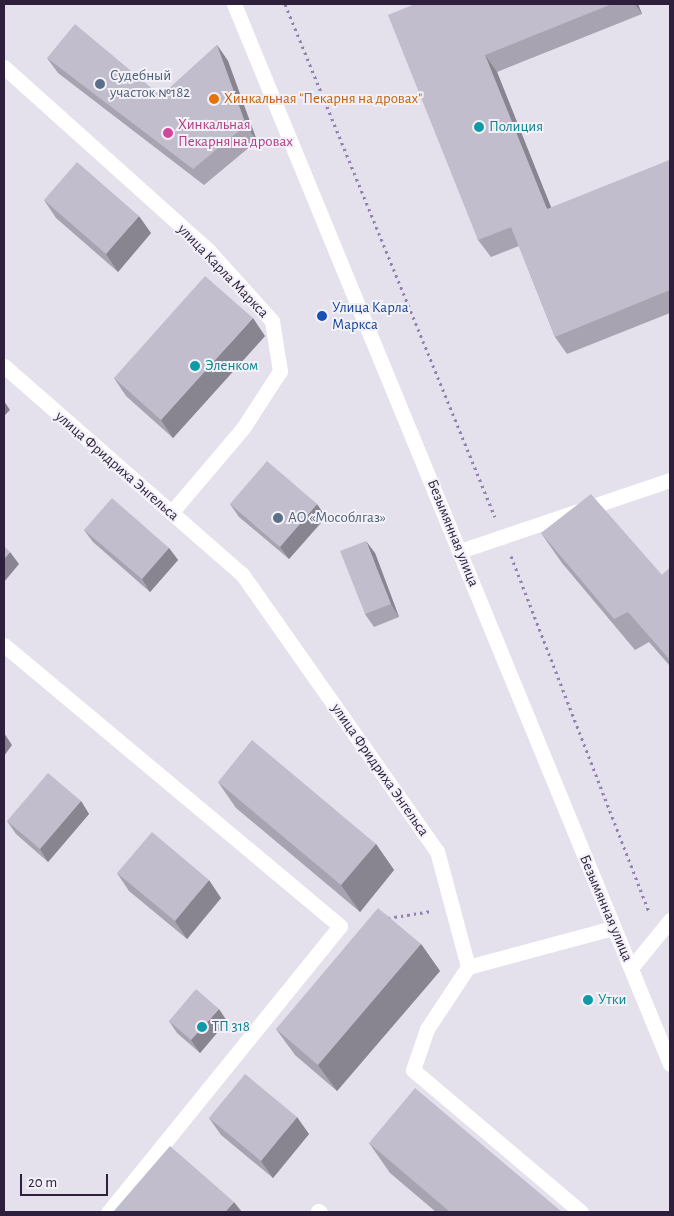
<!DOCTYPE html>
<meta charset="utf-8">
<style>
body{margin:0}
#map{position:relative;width:674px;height:1216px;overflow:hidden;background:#e4e0ec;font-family:"Alegreya Sans",sans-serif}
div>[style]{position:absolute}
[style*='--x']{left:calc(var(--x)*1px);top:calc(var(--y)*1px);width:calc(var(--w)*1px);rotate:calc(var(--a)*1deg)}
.path>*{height:3px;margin-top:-1.5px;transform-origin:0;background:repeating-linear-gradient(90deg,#9480b1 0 2.5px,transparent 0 6.5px)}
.lane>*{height:15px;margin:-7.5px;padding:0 7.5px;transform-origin:7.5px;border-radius:7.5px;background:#fff}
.street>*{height:15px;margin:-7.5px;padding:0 7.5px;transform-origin:7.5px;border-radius:7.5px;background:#fff}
.wall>*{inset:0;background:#a7a3b0}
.shaded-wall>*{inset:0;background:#888490}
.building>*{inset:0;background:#c2bdcd}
.dots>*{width:14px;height:14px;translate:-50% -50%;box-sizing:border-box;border:2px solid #f3f1f8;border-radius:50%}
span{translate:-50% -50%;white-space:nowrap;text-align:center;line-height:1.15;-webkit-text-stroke:4px #f3f1f8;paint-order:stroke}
.service-label{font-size:15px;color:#4e5e75}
.left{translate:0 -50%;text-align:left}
.food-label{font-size:15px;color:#c56008}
.hotel-label{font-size:15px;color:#b23c85}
.culture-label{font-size:15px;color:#0d838f}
.street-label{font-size:15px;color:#2e203d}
.transit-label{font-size:15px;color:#164399}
.frame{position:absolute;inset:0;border:5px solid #2e203d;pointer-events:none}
.scale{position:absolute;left:20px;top:1174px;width:88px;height:22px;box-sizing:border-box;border:2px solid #2e203d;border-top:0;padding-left:6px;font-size:15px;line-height:18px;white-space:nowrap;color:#2e203d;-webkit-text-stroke:4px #f3f1f8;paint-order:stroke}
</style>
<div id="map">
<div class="path">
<div style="--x:285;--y:4;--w:554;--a:67.74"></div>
<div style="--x:511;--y:556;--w:381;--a:68.8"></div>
<div style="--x:388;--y:918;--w:44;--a:-9.2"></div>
</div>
<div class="lane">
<div style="--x:4;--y:67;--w:275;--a:41.9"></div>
<div style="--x:209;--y:251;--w:94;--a:48"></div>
<div style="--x:272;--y:321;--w:51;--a:80.9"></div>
<div style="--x:280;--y:371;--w:68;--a:123"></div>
<div style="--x:243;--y:428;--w:111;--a:130.3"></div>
<div style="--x:4;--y:366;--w:316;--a:41.2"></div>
<div style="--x:242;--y:574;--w:339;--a:54.9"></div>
<div style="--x:437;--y:851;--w:120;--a:75"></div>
<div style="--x:468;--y:967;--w:74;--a:123.5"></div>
<div style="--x:427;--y:1029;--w:43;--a:108.9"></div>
<div style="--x:413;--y:1070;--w:220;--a:40.2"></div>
<div style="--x:460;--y:551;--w:222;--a:-18.7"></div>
<div style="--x:4;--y:645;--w:438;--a:39.9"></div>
<div style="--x:340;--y:926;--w:368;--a:129"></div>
<div style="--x:468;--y:967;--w:150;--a:-15.1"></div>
<div style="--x:318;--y:1211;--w:2;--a:27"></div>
</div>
<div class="street">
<div style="--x:234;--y:4;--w:1146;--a:67.64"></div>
<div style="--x:631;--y:968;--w:62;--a:-50.9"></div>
</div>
<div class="wall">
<div style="clip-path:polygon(415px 4px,638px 4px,642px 14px,497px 72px,551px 208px,670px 160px,670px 313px,567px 354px,555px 337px,519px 246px,491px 257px,478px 240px)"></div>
<div style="clip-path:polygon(217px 45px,228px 61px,257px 141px,204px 185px,58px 73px,47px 58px,161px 96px)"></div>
<div style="clip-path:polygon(44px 200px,151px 233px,118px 272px,56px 218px)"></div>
<div style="clip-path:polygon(265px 336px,173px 438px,126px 396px,114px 378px)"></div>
<div style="clip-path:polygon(230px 504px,326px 517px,289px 559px,239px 517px)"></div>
<div style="clip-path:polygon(84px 530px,169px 548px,178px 560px,150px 592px,93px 542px)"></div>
<div style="clip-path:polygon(541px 533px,662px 575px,670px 568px,670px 666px,649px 642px,635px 650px,562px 563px)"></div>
<div style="clip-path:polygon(375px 553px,399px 617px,374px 627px,365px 614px)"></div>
<div style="clip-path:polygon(218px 782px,376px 844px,394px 870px,360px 912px,236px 808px)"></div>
<div style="clip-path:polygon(81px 801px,89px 814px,48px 862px,16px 834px,7px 821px)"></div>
<div style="clip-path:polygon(117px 873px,221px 898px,187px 939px,129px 891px)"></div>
<div style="clip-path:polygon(421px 944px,440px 971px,337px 1091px,295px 1055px,276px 1029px)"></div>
<div style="clip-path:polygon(169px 1021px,227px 1021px,200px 1053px,177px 1033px)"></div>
<div style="clip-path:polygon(209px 1118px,309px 1134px,273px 1178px,221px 1135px)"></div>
<div style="clip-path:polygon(369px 1143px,562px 1212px,436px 1212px,390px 1173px)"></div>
</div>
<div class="shaded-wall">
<div style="clip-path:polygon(635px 4px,638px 4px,642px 14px)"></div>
<div style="clip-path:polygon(217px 45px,228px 61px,257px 141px,246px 125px)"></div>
<div style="clip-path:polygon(485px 55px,497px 72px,559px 227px,547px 209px)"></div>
<div style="clip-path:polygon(139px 216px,151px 233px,118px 272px,106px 254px)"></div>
<div style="clip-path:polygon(253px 318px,265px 336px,173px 438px,161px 420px)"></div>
<div style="clip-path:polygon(4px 401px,10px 410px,4px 416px)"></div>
<div style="clip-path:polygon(317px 504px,326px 517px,289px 559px,280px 547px)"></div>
<div style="clip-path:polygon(366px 541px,375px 553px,399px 617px,391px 604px)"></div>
<div style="clip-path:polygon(169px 548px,178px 560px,150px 592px,142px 579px)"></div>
<div style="clip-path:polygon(10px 552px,19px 564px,4px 582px,4px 559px)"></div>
<div style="clip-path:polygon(4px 733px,12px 745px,4px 756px)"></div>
<div style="clip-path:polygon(81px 801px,89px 814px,48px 862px,40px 849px)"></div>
<div style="clip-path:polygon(376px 844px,394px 870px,360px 912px,341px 885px)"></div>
<div style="clip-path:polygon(209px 880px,221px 898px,187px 939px,175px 921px)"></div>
<div style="clip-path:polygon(421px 944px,440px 971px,337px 1091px,318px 1065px)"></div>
<div style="clip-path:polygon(219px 1009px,227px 1021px,200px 1053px,191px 1040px)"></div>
<div style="clip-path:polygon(297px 1117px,309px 1134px,273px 1178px,261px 1161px)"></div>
<div style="clip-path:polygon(234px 1202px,242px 1212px,225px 1212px)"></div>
</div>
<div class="building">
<div style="clip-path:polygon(415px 4px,612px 4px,485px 55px,547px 209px,670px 160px,670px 290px,555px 337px,511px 227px,478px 240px,388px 15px)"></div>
<div style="clip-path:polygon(75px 24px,161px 96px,217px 45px,246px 125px,193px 169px,47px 58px)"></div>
<div style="clip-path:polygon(77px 162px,139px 216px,106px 254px,44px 200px)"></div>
<div style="clip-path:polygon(205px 276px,253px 318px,161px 420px,114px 378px)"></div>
<div style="clip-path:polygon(267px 461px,317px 504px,280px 547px,230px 504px)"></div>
<div style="clip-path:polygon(591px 494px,662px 575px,670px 568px,670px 660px,628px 612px,614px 619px,541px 533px)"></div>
<div style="clip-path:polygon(112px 498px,169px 548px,142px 579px,84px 530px)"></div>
<div style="clip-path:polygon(366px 541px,391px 604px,365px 614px,340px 551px)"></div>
<div style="clip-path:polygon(4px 546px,10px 552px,4px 559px)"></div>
<div style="clip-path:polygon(252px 740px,376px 844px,341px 885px,218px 782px)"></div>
<div style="clip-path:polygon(48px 773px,81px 801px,40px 849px,7px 821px)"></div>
<div style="clip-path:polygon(152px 832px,209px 880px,175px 921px,117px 873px)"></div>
<div style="clip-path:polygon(378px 908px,421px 944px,318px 1065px,276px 1029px)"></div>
<div style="clip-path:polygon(196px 989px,219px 1009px,191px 1040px,169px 1021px)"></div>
<div style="clip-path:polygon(245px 1074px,297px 1117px,261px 1161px,209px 1118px)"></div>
<div style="clip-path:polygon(415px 1088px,562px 1212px,450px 1212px,369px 1143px)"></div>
<div style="clip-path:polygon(170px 1146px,234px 1202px,225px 1212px,113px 1212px)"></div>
</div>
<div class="dots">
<div style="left:100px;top:84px;background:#5c6f8a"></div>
<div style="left:214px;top:99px;background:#e8710a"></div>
<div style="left:479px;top:127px;background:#0f9aa8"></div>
<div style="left:168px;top:133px;background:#d1479c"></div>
<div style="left:322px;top:316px;background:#1a4fb4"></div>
<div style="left:195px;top:366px;background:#0f9aa8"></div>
<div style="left:278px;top:518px;background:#5c6f8a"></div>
<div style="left:588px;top:1000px;background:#0f9aa8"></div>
<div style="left:202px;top:1027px;background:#0f9aa8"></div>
</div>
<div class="service-label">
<span class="left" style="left:110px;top:84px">Судебный<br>участок №182</span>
<span class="left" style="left:288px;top:518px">АО «Мособлгаз»</span>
</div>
<div class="food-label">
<span class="left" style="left:224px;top:99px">Хинкальная "Пекарня на дровах"</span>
</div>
<div class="hotel-label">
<span class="left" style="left:178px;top:133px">Хинкальная<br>Пекарня на дровах</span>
</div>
<div class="culture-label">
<span class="left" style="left:489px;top:127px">Полиция</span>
<span class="left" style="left:205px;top:366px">Эленком</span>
<span class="left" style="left:598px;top:1000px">Утки</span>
<span class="left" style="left:212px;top:1027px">ТП 318</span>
</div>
<div class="street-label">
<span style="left:223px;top:271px;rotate:46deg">улица Карла Маркса</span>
<span style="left:117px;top:466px;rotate:41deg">улица Фридриха Энгельса</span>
<span style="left:453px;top:533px;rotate:68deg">Безымянная улица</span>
<span style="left:380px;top:770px;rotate:55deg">улица Фридриха Энгельса</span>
<span style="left:606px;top:908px;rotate:67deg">Безымянная улица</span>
</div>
<div class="transit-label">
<span class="left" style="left:332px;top:316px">Улица Карла<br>Маркса</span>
</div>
<div class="frame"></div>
<div class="scale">20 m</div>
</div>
